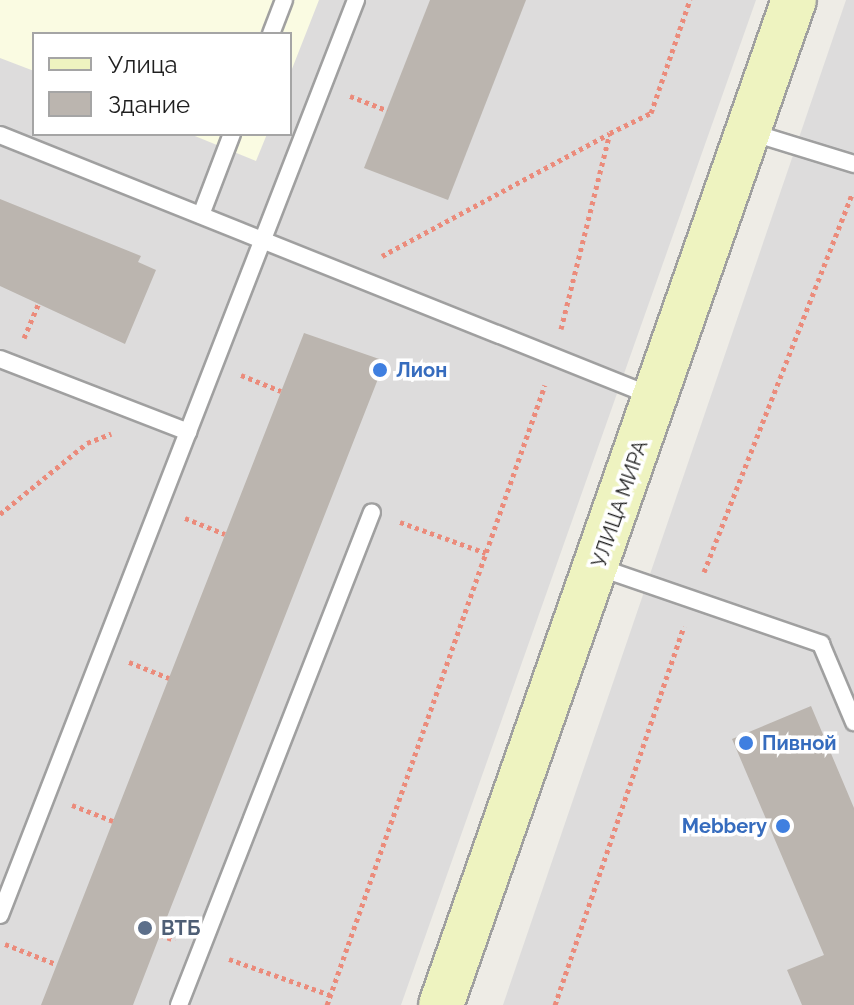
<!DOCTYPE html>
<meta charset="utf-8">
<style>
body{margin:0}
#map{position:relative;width:854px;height:1005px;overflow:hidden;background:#eeece6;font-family:Raleway,sans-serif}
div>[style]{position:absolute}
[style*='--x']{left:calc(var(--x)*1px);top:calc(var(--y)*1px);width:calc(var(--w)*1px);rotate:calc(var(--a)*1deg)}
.residential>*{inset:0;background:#dddcdc}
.education>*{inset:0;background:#fafbe2}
.building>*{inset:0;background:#bbb5af}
.path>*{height:5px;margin-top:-2.5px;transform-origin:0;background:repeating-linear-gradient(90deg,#eb8b7b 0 4px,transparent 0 8px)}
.roads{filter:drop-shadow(2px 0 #a0a0a0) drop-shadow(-2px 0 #a0a0a0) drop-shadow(0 2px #a0a0a0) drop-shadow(0 -2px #a0a0a0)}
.lane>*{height:16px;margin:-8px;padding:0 8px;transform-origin:8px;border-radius:8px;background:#fff}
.secondary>*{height:44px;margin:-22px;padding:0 22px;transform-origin:22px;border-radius:22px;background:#eef3c0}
.dots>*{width:22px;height:22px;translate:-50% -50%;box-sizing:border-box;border:4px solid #fff;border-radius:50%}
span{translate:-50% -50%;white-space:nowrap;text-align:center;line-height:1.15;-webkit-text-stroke:7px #fff;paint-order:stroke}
.shop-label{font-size:20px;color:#366cbe;font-weight:700}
.left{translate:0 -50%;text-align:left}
.right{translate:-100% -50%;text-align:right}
.street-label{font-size:20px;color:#1f1f1f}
.service-label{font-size:20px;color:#4e5e75;font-weight:700}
.legend{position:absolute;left:32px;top:32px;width:260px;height:104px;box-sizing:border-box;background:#fff;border:2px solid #a5a5a5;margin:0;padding:10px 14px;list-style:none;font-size:24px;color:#1f1f1f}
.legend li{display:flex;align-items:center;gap:16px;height:40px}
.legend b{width:40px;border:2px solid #a5a5a5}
</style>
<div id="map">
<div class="residential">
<div style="clip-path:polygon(evenodd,0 0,756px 0,401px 1005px,0 1005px,0 0,34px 34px,290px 34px,290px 134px,34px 134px,34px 34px)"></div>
<div style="clip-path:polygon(846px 0,854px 0,854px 1005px,503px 1005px)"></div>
</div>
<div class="education">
<div style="clip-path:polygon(0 0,319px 0,290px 74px,290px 34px,34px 34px,34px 71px,0 58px)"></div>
<div style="clip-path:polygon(190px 134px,267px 134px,256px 161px)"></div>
</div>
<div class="building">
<div style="clip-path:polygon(430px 0,526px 0,448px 200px,364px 168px)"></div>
<div style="clip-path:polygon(0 199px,141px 256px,138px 262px,156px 270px,125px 344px,0 286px)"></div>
<div style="clip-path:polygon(304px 333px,385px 361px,160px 935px,133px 1005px,41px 1005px)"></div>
<div style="clip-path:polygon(811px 706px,854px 808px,854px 1005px,802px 1005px,787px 970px,824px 955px,732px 739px)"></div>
</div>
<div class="path">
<div style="--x:350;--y:96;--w:40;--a:21"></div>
<div style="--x:382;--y:256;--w:258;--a:-28.3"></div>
<div style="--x:561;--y:329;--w:202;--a:-76"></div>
<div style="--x:610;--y:133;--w:46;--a:-26"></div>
<div style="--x:651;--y:113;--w:120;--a:-71"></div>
<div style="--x:24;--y:338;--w:39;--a:-67"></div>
<div style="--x:241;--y:375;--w:43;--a:21.8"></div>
<div style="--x:0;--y:514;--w:112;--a:-39.2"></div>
<div style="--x:87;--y:443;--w:26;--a:-21"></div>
<div style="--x:185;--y:518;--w:43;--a:21.8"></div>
<div style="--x:400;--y:522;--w:91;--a:19.8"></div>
<div style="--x:704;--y:572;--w:406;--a:-68.6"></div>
<div style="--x:129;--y:662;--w:43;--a:21.8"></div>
<div style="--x:72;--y:805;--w:44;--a:21.3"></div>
<div style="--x:160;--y:935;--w:16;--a:18"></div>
<div style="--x:5;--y:944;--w:55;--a:21.4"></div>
<div style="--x:229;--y:959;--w:107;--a:19.6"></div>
<div style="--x:327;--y:1005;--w:657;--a:-70.63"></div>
<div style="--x:555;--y:1005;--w:400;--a:-71.2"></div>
</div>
<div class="roads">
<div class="lane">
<div style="--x:271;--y:34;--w:36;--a:-69"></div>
<div style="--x:750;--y:132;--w:109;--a:17.1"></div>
<div style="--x:0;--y:135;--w:702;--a:21.82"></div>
<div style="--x:201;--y:215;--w:87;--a:-69.1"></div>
<div style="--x:0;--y:359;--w:202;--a:21.2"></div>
<div style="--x:598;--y:567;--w:236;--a:19"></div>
<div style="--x:821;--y:644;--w:85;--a:67.1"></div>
<div style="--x:0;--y:915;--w:982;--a:-68.74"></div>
<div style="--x:179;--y:1005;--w:529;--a:-68.62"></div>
</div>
<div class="secondary">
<div style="--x:441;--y:1005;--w:1065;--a:-70.65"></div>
</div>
</div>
<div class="dots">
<div style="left:380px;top:370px;background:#3f7fe0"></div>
<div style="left:746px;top:743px;background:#3f7fe0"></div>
<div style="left:783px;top:826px;background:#3f7fe0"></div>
<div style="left:145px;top:928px;background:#5c6f8a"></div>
</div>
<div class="shop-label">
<span class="left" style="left:396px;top:370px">Лион</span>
<span class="left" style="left:762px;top:743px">Пивной</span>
<span class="right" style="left:767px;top:826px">Mebbery</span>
</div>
<div class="street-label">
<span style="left:620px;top:504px;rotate:-71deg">УЛИЦА МИРА</span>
</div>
<div class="service-label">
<span class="left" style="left:161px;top:928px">ВТБ</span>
</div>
<ul class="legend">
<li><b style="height:10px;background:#eef3c0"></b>Улица</li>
<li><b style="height:22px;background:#bbb5af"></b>Здание</li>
</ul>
</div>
